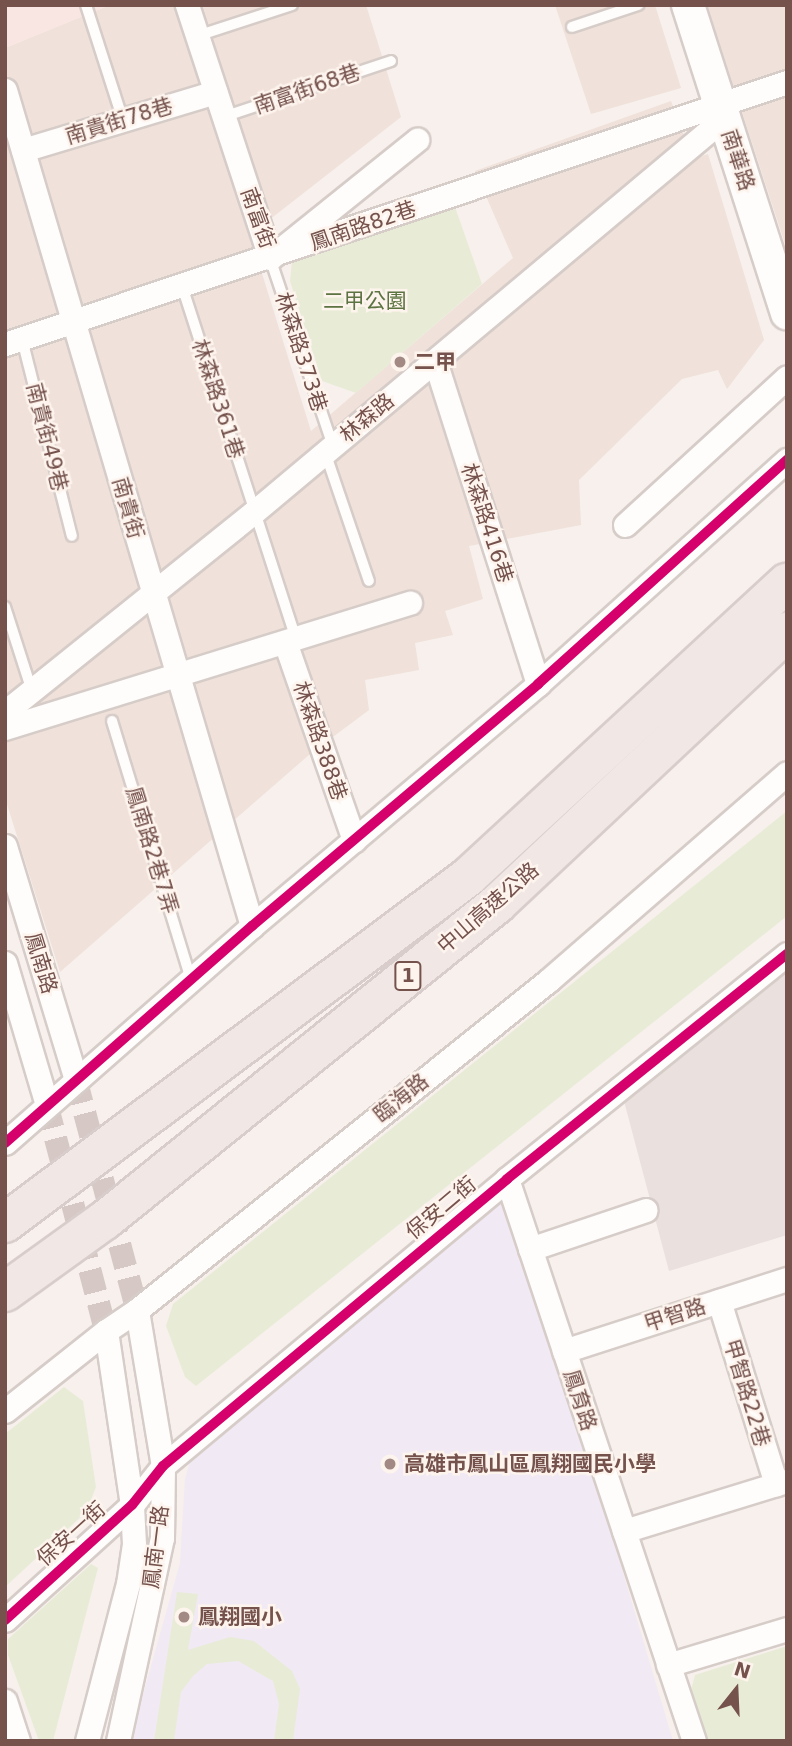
<!DOCTYPE html>
<meta charset="utf-8">
<style>
body{margin:0}
#map{position:relative;width:792px;height:1746px;overflow:hidden;background:#f7f0ec;font-family:"DejaVu Sans","Noto Sans TC",sans-serif}
div>[style]{position:absolute}
[style*='--x']{left:calc(var(--x)*1px);top:calc(var(--y)*1px);width:calc(var(--w)*1px);rotate:calc(var(--a)*1deg)}
.residential>*{inset:0;background:#f0e1da}
.commercial>*{inset:0;background:#f9e6e3}
.industrial>*{inset:0;background:#eae0dd}
.education>*{inset:0;background:#f1e9f3}
.green>*{inset:0;background:#e8ecd7}
.street-tunnel>*{height:23px;margin-top:-11.5px;transform-origin:0;background:repeating-linear-gradient(90deg,#d6c8c4 0 23px,transparent 0 34px)}
.roads{filter:drop-shadow(2px 0 #d6ccc8) drop-shadow(-2px 0 #d6ccc8) drop-shadow(0 2px #d6ccc8) drop-shadow(0 -2px #d6ccc8)}
.lane>*{height:10px;margin:-5px;padding:0 5px;transform-origin:5px;border-radius:5px;background:#fefdfc}
.street>*{height:23px;margin:-11.5px;padding:0 11.5px;transform-origin:11.5px;border-radius:11.5px;background:#fefdfc}
.secondary>*{height:32px;margin:-16px;padding:0 16px;transform-origin:16px;border-radius:16px;background:#fefdfc}
.bridges{filter:drop-shadow(2px 0 #d8cdca) drop-shadow(-2px 0 #d8cdca) drop-shadow(0 2px #d8cdca) drop-shadow(0 -2px #d8cdca)}
.highway-bridge>*{height:38px;margin:-19px;padding:0 19px;transform-origin:19px;border-radius:19px;background:#f1e7e5}
.cycleway>*{height:10px;margin:-5px;padding:0 5px;transform-origin:5px;border-radius:5px;background:#d6006c}
.dots>*{width:19px;height:19px;translate:-50% -50%;box-sizing:border-box;border:4px solid #fef4ee;border-radius:50%}
span{translate:-50% -50%;white-space:nowrap;text-align:center;line-height:1.15;-webkit-text-stroke:5px #fef4ee;paint-order:stroke}
.shield-label span{padding:2px 5px;background:#fef4ee;border:2px solid;border-radius:5px;-webkit-text-stroke-width:0}
.shield-label{font-size:19px;color:#75524c;font-weight:700}
.street-label{font-size:21px;color:#75524c}
.park-label{font-size:21px;color:#5c7441}
.poi-label{font-size:21px;color:#75524c;font-weight:700}
.left{translate:0 -50%;text-align:left}
.frame{position:absolute;inset:0;border:7px solid #75524c;pointer-events:none}
.north{position:absolute;left:701px;top:1655px;width:70px;height:70px;-webkit-text-stroke:5px #fef4ee;paint-order:stroke;rotate:18deg;font-size:19px;font-weight:700;line-height:28px;text-align:center;color:#75524c}
.north::after{content:'';display:block;margin:auto;width:24px;height:32px;background:#75524c;clip-path:polygon(50% 0,100% 100%,50% 72%,0 100%)}
</style>
<div id="map">
<div class="residential">
<div style="clip-path:polygon(110px 5px,366px 5px,401px 117px,250px 235px,311px 431px,513px 258px,475px 171px,671px 101px,693px 159px,708px 154px,764px 340px,727px 389px,718px 370px,682px 379px,579px 480px,581px 525px,469px 546px,483px 599px,445px 611px,453px 635px,415px 643px,419px 670px,365px 680px,369px 710px,310px 754px,60px 972px,5px 798px,5px 48px)"></div>
<div style="clip-path:polygon(555px 5px,655px 5px,681px 88px,591px 114px)"></div>
<div style="clip-path:polygon(707px 5px,787px 5px,787px 250px)"></div>
</div>
<div class="commercial">
<div style="clip-path:polygon(5px 5px,110px 5px,5px 48px)"></div>
</div>
<div class="industrial">
<div style="clip-path:polygon(787px 969px,787px 1235px,669px 1271px,624px 1101px)"></div>
</div>
<div class="education">
<div style="clip-path:polygon(508px 1185px,673px 1741px,130px 1741px,180px 1563px,185px 1479px,196px 1440px)"></div>
</div>
<div class="green">
<div style="clip-path:polygon(454px 204px,482px 284px,356px 393px,322px 381px,290px 281px,292px 260px)"></div>
<div style="clip-path:polygon(787px 811px,787px 916px,196px 1386px,185px 1377px,166px 1326px,173px 1304px)"></div>
<div style="clip-path:polygon(64px 1387px,83px 1401px,96px 1487px,86px 1512px,5px 1587px,5px 1434px)"></div>
<div style="clip-path:polygon(91px 1564px,98px 1568px,53px 1741px,39px 1741px,8px 1655px,8px 1639px)"></div>
<div style="clip-path:polygon(177px 1592px,198px 1594px,188px 1650px,230px 1637px,254px 1641px,292px 1671px,300px 1689px,293px 1741px,274px 1741px,279px 1704px,273px 1681px,238px 1661px,207px 1664px,193px 1676px,181px 1692px,174px 1741px,154px 1741px)"></div>
<div style="clip-path:polygon(787px 1646px,787px 1741px,708px 1741px,691px 1690px,695px 1675px)"></div>
</div>
<div class="street-tunnel">
<div style="--x:76;--y:1080;--w:238;--a:75.1"></div>
<div style="--x:47;--y:1105;--w:234;--a:75.4"></div>
</div>
<div class="roads">
<div class="lane">
<div style="--x:86;--y:5;--w:121;--a:72.2"></div>
<div style="--x:572;--y:27;--w:70;--a:-18.4"></div>
<div style="--x:197;--y:36;--w:100;--a:-18.1"></div>
<div style="--x:223;--y:117;--w:177;--a:-18.4"></div>
<div style="--x:270;--y:258;--w:198;--a:71.5"></div>
<div style="--x:182;--y:286;--w:370;--a:72.1"></div>
<div style="--x:22;--y:339;--w:203;--a:75.8"></div>
<div style="--x:325;--y:452;--w:136;--a:71.2"></div>
<div style="--x:5;--y:607;--w:88;--a:72.2"></div>
<div style="--x:112;--y:721;--w:271;--a:73"></div>
</div>
<div class="street">
<div style="--x:187;--y:5;--w:266;--a:71.8"></div>
<div style="--x:270;--y:258;--w:189;--a:-38.8"></div>
<div style="--x:5;--y:90;--w:872;--a:73.54"></div>
<div style="--x:23;--y:150;--w:201;--a:-16.8"></div>
<div style="--x:5;--y:344;--w:825;--a:-18.52"></div>
<div style="--x:435;--y:361;--w:339;--a:72.3"></div>
<div style="--x:625;--y:525;--w:219;--a:-42.4"></div>
<div style="--x:285;--y:642;--w:210;--a:70.8"></div>
<div style="--x:5;--y:712;--w:319;--a:-38.8"></div>
<div style="--x:254;--y:512;--w:613;--a:-39.97"></div>
<div style="--x:5;--y:728;--w:424;--a:-17.2"></div>
<div style="--x:5;--y:846;--w:245;--a:73.1"></div>
<div style="--x:5;--y:963;--w:148;--a:73.5"></div>
<div style="--x:5;--y:1143;--w:329;--a:-41.3"></div>
<div style="--x:252;--y:926;--w:375;--a:-40.2"></div>
<div style="--x:538;--y:684;--w:335;--a:-42"></div>
<div style="--x:507;--y:1179;--w:592;--a:71.6"></div>
<div style="--x:530;--y:1249;--w:122;--a:-18.6"></div>
<div style="--x:719;--y:1301;--w:192;--a:72.7"></div>
<div style="--x:564;--y:1351;--w:234;--a:-17.9"></div>
<div style="--x:5;--y:1411;--w:129;--a:-38.4"></div>
<div style="--x:106;--y:1331;--w:37;--a:-34"></div>
<div style="--x:137;--y:1310;--w:528;--a:-38.69"></div>
<div style="--x:549;--y:980;--w:315;--a:-41"></div>
<div style="--x:624;--y:1531;--w:170;--a:-17.1"></div>
<div style="--x:5;--y:1620;--w:171;--a:-42.2"></div>
<div style="--x:132;--y:1505;--w:50;--a:-51.5"></div>
<div style="--x:163;--y:1466;--w:448;--a:-39.8"></div>
<div style="--x:507;--y:1179;--w:359;--a:-38.8"></div>
<div style="--x:668;--y:1665;--w:124;--a:-16.8"></div>
<div style="--x:5;--y:1701;--w:42;--a:72"></div>
<div style="--x:87;--y:1741;--w:162;--a:-75.4"></div>
<div style="--x:128;--y:1584;--w:40;--a:-81.5"></div>
<div style="--x:134;--y:1544;--w:39;--a:-93"></div>
<div style="--x:132;--y:1505;--w:176;--a:-98.5"></div>
<div style="--x:118;--y:1741;--w:208;--a:-77.8"></div>
<div style="--x:162;--y:1538;--w:72;--a:-89.2"></div>
<div style="--x:163;--y:1466;--w:158;--a:-99.5"></div>
</div>
<div class="secondary">
<div style="--x:688;--y:5;--w:324;--a:72.2"></div>
</div>
</div>
<div class="bridges">
<div class="highway-bridge">
<div style="--x:5;--y:1223;--w:578;--a:-36.77"></div>
<div style="--x:468;--y:877;--w:434;--a:-42.7"></div>
<div style="--x:5;--y:1292;--w:123;--a:-35.8"></div>
<div style="--x:105;--y:1220;--w:504;--a:-38.87"></div>
<div style="--x:497;--y:904;--w:398;--a:-43.2"></div>
</div>
</div>
<div class="cycleway">
<div style="--x:5;--y:1143;--w:329;--a:-41.3"></div>
<div style="--x:252;--y:926;--w:375;--a:-40.2"></div>
<div style="--x:538;--y:684;--w:335;--a:-42"></div>
<div style="--x:5;--y:1620;--w:171;--a:-42.2"></div>
<div style="--x:132;--y:1505;--w:50;--a:-51.5"></div>
<div style="--x:163;--y:1466;--w:448;--a:-39.8"></div>
<div style="--x:507;--y:1179;--w:359;--a:-38.8"></div>
</div>
<div class="dots">
<div style="left:400px;top:362px;background:#a28984"></div>
<div style="left:390px;top:1464px;background:#a28984"></div>
<div style="left:184px;top:1617px;background:#a28984"></div>
</div>
<div class="shield-label">
<span style="left:408px;top:976px">1</span>
</div>
<div class="street-label">
<span style="left:307px;top:89px;rotate:-19deg">南富街68巷</span>
<span style="left:119px;top:121px;rotate:-17deg">南貴街78巷</span>
<span style="left:738px;top:160px;rotate:72deg">南華路</span>
<span style="left:258px;top:218px;rotate:70deg">南富街</span>
<span style="left:363px;top:226px;rotate:-19deg">鳳南路82巷</span>
<span style="left:301px;top:352px;rotate:72deg">林森路373巷</span>
<span style="left:218px;top:399px;rotate:72deg">林森路361巷</span>
<span style="left:367px;top:418px;rotate:-40deg">林森路</span>
<span style="left:47px;top:437px;rotate:76deg">南貴街49巷</span>
<span style="left:128px;top:508px;rotate:74deg">南貴街</span>
<span style="left:487px;top:523px;rotate:72deg">林森路416巷</span>
<span style="left:320px;top:741px;rotate:71deg">林森路388巷</span>
<span style="left:152px;top:850px;rotate:73deg">鳳南路2巷7弄</span>
<span style="left:488px;top:908px;rotate:-41deg">中山高速公路</span>
<span style="left:41px;top:963px;rotate:73deg">鳳南路</span>
<span style="left:401px;top:1098px;rotate:-39deg">臨海路</span>
<span style="left:441px;top:1208px;rotate:-40deg">保安二街</span>
<span style="left:675px;top:1315px;rotate:-18deg">甲智路</span>
<span style="left:747px;top:1393px;rotate:73deg">甲智路22巷</span>
<span style="left:580px;top:1400px;rotate:72deg">鳳育路</span>
<span style="left:71px;top:1534px;rotate:-42deg">保安一街</span>
<span style="left:156px;top:1547px;rotate:-83deg">鳳南一路</span>
</div>
<div class="park-label">
<span style="left:365px;top:301px">二甲公園</span>
</div>
<div class="poi-label">
<span class="left" style="left:414px;top:362px">二甲</span>
<span class="left" style="left:404px;top:1464px">高雄市鳳山區鳳翔國民小學</span>
<span class="left" style="left:198px;top:1617px">鳳翔國小</span>
</div>
<div class="frame"></div>
<div class="north">N</div>
</div>
